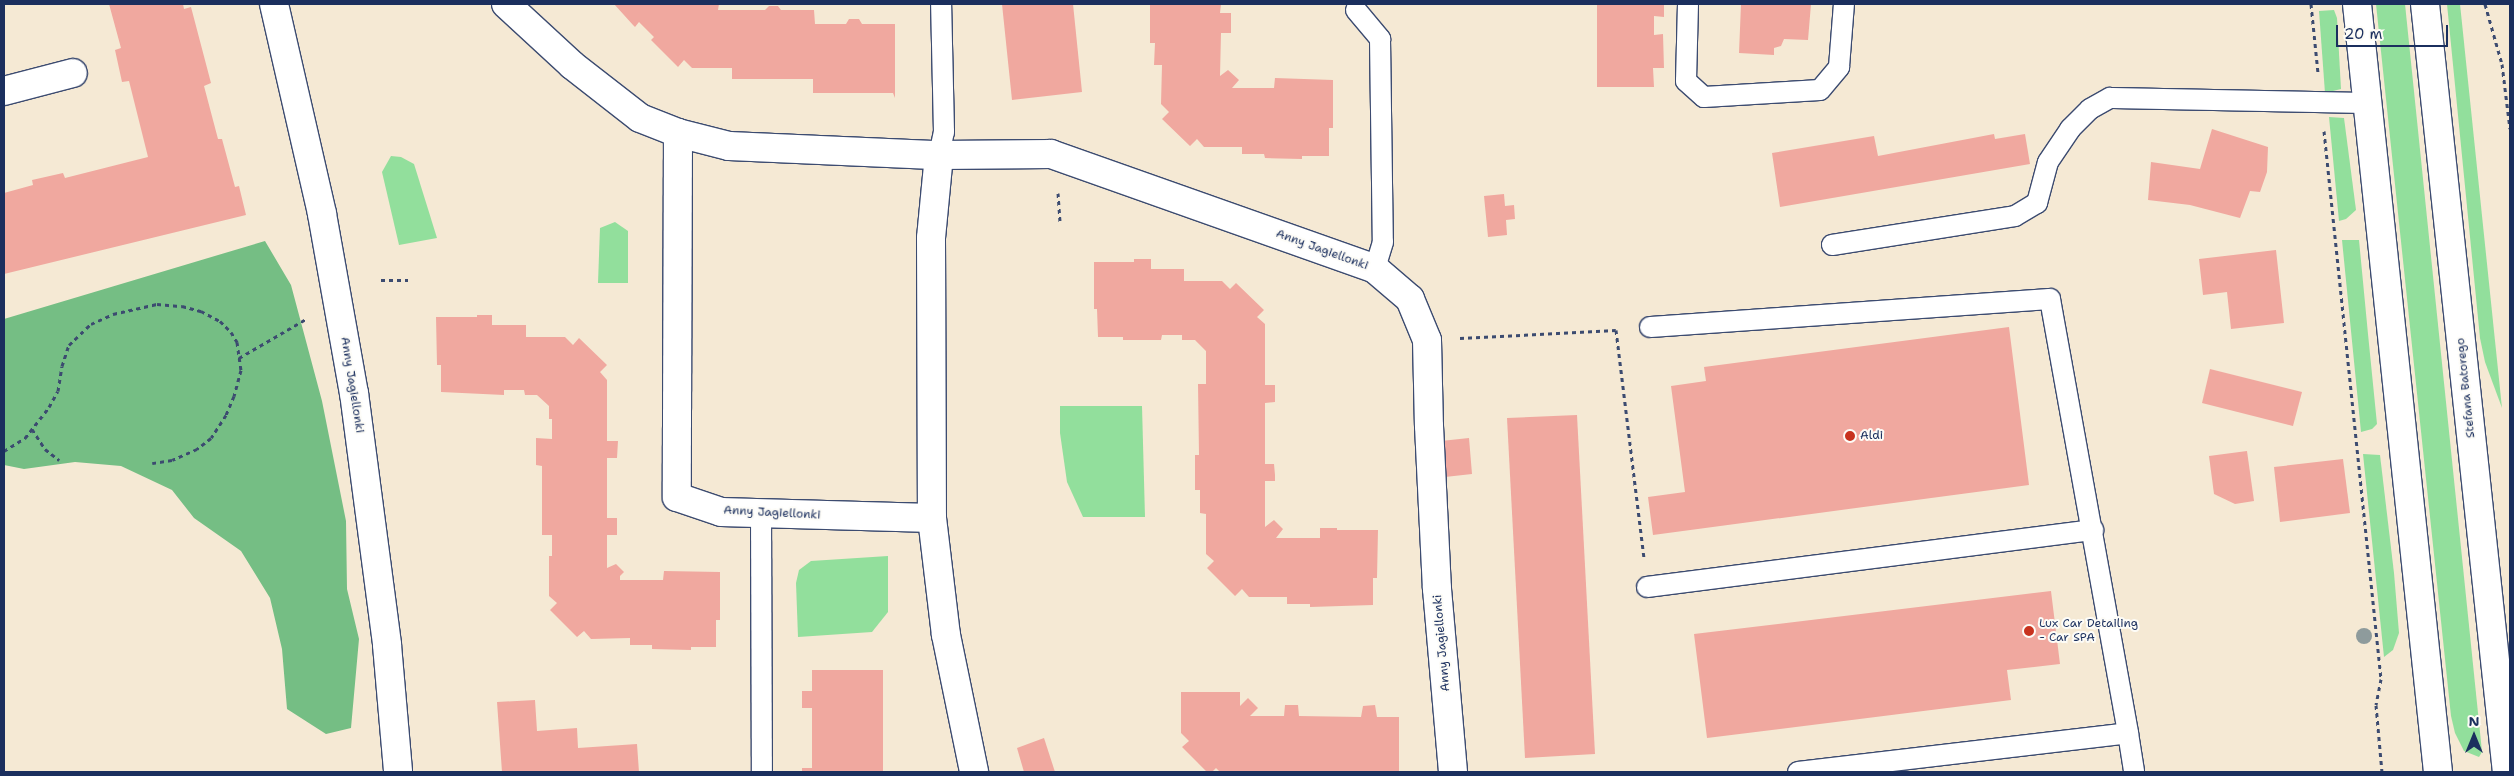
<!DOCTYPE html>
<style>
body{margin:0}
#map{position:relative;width:2514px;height:776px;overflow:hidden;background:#f5e9d4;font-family:"Shantell Sans",sans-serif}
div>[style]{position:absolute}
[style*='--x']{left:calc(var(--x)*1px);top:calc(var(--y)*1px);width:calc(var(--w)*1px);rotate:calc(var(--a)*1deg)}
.green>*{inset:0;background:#92df9c}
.forest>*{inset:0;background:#75be84}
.building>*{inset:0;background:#f0a89f}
.path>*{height:3px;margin-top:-1.5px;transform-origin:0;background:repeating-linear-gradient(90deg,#3c4b70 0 4px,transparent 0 8px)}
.roads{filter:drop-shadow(1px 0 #3c4b70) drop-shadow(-1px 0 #3c4b70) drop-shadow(0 1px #3c4b70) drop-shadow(0 -1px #3c4b70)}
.service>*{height:20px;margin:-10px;padding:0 10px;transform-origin:10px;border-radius:10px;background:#fff}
.minor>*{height:28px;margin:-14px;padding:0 14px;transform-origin:14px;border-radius:14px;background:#fff}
.secondary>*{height:28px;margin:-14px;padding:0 14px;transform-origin:14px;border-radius:14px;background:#fff}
.trees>*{width:16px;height:16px;margin:-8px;border-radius:50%;background:#8e9b9c}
.dots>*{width:14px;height:14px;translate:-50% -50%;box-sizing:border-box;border:2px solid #fdfcf7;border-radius:50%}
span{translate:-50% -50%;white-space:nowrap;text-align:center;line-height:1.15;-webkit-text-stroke:4px #fdfcf7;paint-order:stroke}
.street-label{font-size:12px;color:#1b2f5e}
.poi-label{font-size:12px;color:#1b2f5e}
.left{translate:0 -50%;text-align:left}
.frame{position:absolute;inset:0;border:5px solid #1b2f5e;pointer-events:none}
.north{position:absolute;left:2449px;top:711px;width:50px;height:50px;-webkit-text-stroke:4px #fdfcf7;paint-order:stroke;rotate:0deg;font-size:14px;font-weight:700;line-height:20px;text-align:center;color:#1b2f5e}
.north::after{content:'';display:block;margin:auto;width:18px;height:22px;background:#1b2f5e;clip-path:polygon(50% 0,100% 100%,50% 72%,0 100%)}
.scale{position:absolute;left:2336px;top:25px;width:112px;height:22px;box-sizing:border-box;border:2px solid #1b2f5e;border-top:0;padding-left:6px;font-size:15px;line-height:18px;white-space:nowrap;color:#1b2f5e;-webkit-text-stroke:4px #fdfcf7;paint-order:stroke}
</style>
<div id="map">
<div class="green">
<div style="clip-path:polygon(2376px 4px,2405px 4px,2481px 742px,2482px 752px,2479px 757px,2464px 751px,2455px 733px,2451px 716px)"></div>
<div style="clip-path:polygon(2447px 4px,2460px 4px,2502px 408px,2485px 362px,2480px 338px)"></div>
<div style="clip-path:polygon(2334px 10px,2337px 18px,2341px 89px,2325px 93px,2319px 11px)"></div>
<div style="clip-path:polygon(2329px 117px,2344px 118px,2356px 210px,2346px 219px,2339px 221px)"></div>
<div style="clip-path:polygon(391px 156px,401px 157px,414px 164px,437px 238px,399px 245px,382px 172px)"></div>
<div style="clip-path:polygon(615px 222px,628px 231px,628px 283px,598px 283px,600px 228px)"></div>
<div style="clip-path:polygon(2342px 240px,2359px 240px,2368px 334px,2377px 424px,2372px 429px,2361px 432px)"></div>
<div style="clip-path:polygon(1060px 406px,1142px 406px,1145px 517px,1083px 517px,1067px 482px,1060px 433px)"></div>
<div style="clip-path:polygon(2363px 454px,2380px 455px,2394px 573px,2399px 633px,2393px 650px,2384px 657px)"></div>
<div style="clip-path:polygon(888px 556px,888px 612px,872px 632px,798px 637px,796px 583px,799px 570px,811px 561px)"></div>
</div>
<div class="forest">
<div style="clip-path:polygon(265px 241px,291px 285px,322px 401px,346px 521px,347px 589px,359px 639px,351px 728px,326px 734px,287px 709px,282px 649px,270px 598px,241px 551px,194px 518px,172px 490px,121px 466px,75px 462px,24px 469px,4px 465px,4px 319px)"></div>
</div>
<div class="building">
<div style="clip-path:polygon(109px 4px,183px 4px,184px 9px,191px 7px,211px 83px,204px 86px,218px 139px,222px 139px,235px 187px,239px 186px,246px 215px,4px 274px,4px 193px,33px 185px,32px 180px,63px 173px,65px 178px,148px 157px,129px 81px,122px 82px,115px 50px,121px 48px)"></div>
<div style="clip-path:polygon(614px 4px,719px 4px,718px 10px,765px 10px,769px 6px,778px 6px,781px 10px,814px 10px,815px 24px,846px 24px,849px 19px,859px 19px,862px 24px,895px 24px,895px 98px,893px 93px,813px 93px,813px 79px,732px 79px,732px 68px,692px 68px,684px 60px,678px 67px,651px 40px,654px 37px,639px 22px,635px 27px,633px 25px)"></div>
<div style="clip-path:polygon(1002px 4px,1073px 4px,1082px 92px,1012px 100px)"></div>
<div style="clip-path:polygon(1150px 4px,1221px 4px,1220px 13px,1231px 13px,1231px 33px,1221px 33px,1220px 76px,1228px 70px,1239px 80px,1232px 88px,1274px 88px,1275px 78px,1333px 80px,1333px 128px,1329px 128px,1329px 156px,1302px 156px,1302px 159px,1265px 158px,1264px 154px,1242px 154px,1242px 147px,1204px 147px,1197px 139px,1190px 146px,1162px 119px,1169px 112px,1161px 104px,1162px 65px,1154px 65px,1155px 43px,1150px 43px)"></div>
<div style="clip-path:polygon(1597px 4px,1664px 4px,1664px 17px,1654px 16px,1654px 35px,1663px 34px,1664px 68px,1653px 68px,1654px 87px,1597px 87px)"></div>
<div style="clip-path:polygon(1741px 4px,1811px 4px,1808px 40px,1784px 39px,1781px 46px,1774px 48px,1774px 55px,1739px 53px)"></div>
<div style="clip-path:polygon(2212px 129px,2268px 147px,2267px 172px,2260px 192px,2250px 191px,2240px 218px,2190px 205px,2148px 200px,2151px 162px,2200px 169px)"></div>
<div style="clip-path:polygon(1994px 134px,1995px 139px,2025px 134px,2030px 164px,1780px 207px,1772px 153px,1874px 136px,1878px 156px)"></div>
<div style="clip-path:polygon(1504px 194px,1505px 206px,1514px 205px,1515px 219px,1506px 220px,1507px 235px,1488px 237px,1484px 196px)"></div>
<div style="clip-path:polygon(2276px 250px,2284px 323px,2231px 329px,2227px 292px,2203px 295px,2199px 259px)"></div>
<div style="clip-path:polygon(1134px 259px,1151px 259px,1151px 269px,1184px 269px,1184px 281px,1222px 281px,1230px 289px,1236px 283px,1264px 310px,1257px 317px,1265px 324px,1265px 385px,1275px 385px,1275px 402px,1265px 403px,1265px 464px,1274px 464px,1275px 475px,1275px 481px,1265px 481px,1265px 527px,1274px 520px,1283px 529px,1276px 538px,1320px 538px,1320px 528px,1337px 528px,1337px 530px,1378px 530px,1377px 578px,1373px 578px,1373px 605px,1310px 607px,1310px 604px,1287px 604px,1287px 597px,1249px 597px,1242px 589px,1235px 596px,1207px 568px,1214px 561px,1206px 554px,1206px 514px,1200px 513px,1200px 490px,1195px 490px,1195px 455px,1199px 455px,1198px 384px,1206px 384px,1206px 351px,1195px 340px,1182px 340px,1182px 335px,1162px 335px,1161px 340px,1123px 340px,1123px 337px,1098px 337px,1097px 309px,1094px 309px,1094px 262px,1134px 262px)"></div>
<div style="clip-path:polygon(477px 315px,492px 315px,492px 325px,526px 325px,526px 337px,565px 337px,573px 345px,579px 338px,607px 365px,600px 372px,607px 380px,607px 441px,618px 441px,617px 458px,607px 458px,607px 518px,617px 518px,617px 535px,607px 535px,607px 568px,616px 564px,624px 572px,620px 576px,620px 580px,663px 580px,664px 571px,720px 572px,720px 620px,716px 620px,716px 647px,691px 647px,691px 650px,652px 649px,652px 645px,630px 645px,630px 638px,591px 639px,584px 631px,577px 637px,550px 610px,557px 603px,549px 596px,549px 556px,552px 556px,552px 535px,542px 535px,542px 466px,536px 465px,536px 438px,552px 439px,552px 419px,549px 419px,549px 406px,537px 395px,525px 395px,524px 390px,504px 390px,504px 395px,441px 392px,441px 365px,437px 365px,436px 317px,477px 317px)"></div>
<div style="clip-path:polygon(2009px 327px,2029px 485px,1653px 535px,1648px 497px,1685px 492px,1671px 386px,1706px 381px,1704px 367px)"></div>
<div style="clip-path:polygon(2210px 369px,2302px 392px,2293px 426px,2202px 403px)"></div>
<div style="clip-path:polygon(1577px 415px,1595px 754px,1525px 758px,1507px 418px)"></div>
<div style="clip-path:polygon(1469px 438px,1472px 474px,1445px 477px,1441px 441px)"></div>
<div style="clip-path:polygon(2247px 451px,2254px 501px,2235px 504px,2214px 494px,2209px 456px)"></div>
<div style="clip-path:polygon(2343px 459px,2350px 513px,2280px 522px,2274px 467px)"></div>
<div style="clip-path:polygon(2051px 591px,2060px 664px,2007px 670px,2011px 700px,1707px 738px,1694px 634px)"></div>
<div style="clip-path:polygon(812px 670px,883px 670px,883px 772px,802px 772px,802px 768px,812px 768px,812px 708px,802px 708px,802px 691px,812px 691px)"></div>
<div style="clip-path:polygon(1181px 692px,1240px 692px,1240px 706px,1248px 698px,1258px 708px,1250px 716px,1284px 716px,1285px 705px,1298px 705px,1299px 716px,1361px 717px,1363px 706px,1375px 705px,1377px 717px,1399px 717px,1399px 772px,1220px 772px,1216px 768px,1212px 772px,1207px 772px,1182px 747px,1189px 741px,1181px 733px)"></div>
<div style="clip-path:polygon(535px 700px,537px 731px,577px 728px,578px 748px,637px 744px,639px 772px,502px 772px,497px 702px)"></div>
<div style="clip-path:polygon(1044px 738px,1055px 772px,1024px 772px,1017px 748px)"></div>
</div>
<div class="path">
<div style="--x:2311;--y:4;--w:69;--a:84.2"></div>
<div style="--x:2485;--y:4;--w:62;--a:74.2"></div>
<div style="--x:2502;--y:64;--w:65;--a:83"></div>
<div style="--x:2324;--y:131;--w:551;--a:84.06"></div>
<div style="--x:2381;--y:679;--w:26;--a:101"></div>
<div style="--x:2376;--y:705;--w:67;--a:84.9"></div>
<div style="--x:1058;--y:193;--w:29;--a:86"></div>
<div style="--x:381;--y:280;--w:27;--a:0"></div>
<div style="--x:1616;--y:330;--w:230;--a:83"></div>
<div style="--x:1460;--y:338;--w:156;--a:-2.9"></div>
<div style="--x:239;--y:358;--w:78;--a:-30.2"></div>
<div style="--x:32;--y:429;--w:24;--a:57"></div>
<div style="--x:45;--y:449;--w:18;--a:38"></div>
<div style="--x:4;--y:451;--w:25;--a:-32"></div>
<div style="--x:25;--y:438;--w:39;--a:-52"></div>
<div style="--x:49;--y:407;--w:18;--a:-61"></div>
<div style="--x:58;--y:391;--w:25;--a:-81"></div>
<div style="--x:62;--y:366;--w:22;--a:-72"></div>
<div style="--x:69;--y:345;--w:30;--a:-44"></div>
<div style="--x:91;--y:324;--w:24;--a:-24"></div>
<div style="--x:113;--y:314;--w:45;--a:-12.8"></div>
<div style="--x:157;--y:304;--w:25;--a:5"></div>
<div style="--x:182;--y:306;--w:20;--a:15"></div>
<div style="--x:201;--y:311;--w:21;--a:28"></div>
<div style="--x:220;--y:321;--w:16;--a:45"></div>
<div style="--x:231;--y:332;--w:12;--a:59"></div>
<div style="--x:237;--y:342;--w:28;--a:82"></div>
<div style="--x:241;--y:370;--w:27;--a:105"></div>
<div style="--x:234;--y:396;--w:21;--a:113"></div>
<div style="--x:226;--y:415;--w:27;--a:123"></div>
<div style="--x:211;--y:438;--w:18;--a:142"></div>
<div style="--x:197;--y:449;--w:27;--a:156"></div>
<div style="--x:172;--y:460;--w:20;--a:171"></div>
</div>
<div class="roads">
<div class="service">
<div style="--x:1688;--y:4;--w:77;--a:91.5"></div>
<div style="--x:1686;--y:81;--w:24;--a:42"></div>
<div style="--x:1704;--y:97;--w:116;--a:-3.5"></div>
<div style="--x:1820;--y:90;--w:30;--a:-50"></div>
<div style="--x:1839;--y:67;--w:63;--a:-85.5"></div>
<div style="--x:1356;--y:10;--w:38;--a:50"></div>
<div style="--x:1380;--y:39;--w:203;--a:89.2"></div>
<div style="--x:1383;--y:242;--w:28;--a:107"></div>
<div style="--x:939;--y:155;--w:24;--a:-78"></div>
<div style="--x:944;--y:132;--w:128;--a:-91.3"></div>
<div style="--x:1832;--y:245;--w:185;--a:-9"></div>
<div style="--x:2015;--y:216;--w:26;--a:-31"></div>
<div style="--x:2037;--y:203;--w:42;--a:-75"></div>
<div style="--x:2048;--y:162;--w:40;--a:-56"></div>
<div style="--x:2070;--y:129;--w:28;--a:-45"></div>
<div style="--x:2090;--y:109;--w:23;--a:-29"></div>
<div style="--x:2110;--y:98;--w:258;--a:1.1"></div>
<div style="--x:1650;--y:327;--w:401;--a:-4"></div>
<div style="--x:2050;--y:299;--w:441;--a:79.8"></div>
<div style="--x:761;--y:513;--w:259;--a:89.8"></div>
<div style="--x:1647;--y:587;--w:450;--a:-7.3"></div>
<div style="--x:1798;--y:772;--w:332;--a:-6.7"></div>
<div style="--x:2128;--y:733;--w:39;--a:81"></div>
</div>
<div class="minor">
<div style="--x:274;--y:4;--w:215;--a:77.1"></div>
<div style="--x:322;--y:214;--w:182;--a:79.9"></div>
<div style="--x:354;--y:393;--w:254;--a:82.5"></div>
<div style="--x:387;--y:645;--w:127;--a:85"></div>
<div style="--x:506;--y:4;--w:90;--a:42.7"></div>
<div style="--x:572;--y:65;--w:86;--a:37.9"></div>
<div style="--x:640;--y:118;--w:41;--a:21.5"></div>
<div style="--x:678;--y:133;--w:53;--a:14.3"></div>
<div style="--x:729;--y:146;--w:210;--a:2.5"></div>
<div style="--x:939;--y:155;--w:112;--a:-0.5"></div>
<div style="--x:1051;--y:154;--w:344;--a:19.5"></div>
<div style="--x:1375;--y:269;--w:46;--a:40.6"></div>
<div style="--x:1410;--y:299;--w:44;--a:67.5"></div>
<div style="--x:1427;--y:340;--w:86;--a:88.7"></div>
<div style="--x:1429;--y:426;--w:163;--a:87.2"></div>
<div style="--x:1437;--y:589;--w:184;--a:85"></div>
<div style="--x:4;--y:91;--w:71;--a:-14.6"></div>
<div style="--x:678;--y:133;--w:364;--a:90.2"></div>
<div style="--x:677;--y:497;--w:46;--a:18.8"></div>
<div style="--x:721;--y:512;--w:211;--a:1.6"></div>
<div style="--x:939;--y:155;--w:83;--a:95.5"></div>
<div style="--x:931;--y:238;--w:280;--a:89.8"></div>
<div style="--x:932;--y:518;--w:118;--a:83.2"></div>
<div style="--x:946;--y:635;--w:140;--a:78.4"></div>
</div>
<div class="secondary">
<div style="--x:2357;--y:4;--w:772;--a:83.98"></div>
<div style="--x:2425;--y:4;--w:772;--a:83.91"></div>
</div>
</div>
<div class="trees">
<div style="left:2364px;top:636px"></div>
</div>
<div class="dots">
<div style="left:1850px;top:436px;background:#c8321e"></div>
<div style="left:2029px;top:631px;background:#c8321e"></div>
</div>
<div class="street-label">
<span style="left:1322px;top:250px;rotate:20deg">Anny Jagiellonki</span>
<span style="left:352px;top:385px;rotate:81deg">Anny Jagiellonki</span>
<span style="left:2466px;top:388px;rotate:-96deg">Stefana Batorego</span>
<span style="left:772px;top:513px;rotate:3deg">Anny Jagiellonki</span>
<span style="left:1442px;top:643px;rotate:-95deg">Anny Jagiellonki</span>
</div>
<div class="poi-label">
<span class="left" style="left:1860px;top:436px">Aldi</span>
<span class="left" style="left:2039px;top:631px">Lux Car Detailing<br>- Car SPA</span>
</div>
<div class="frame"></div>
<div class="north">N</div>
<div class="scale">20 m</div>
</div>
